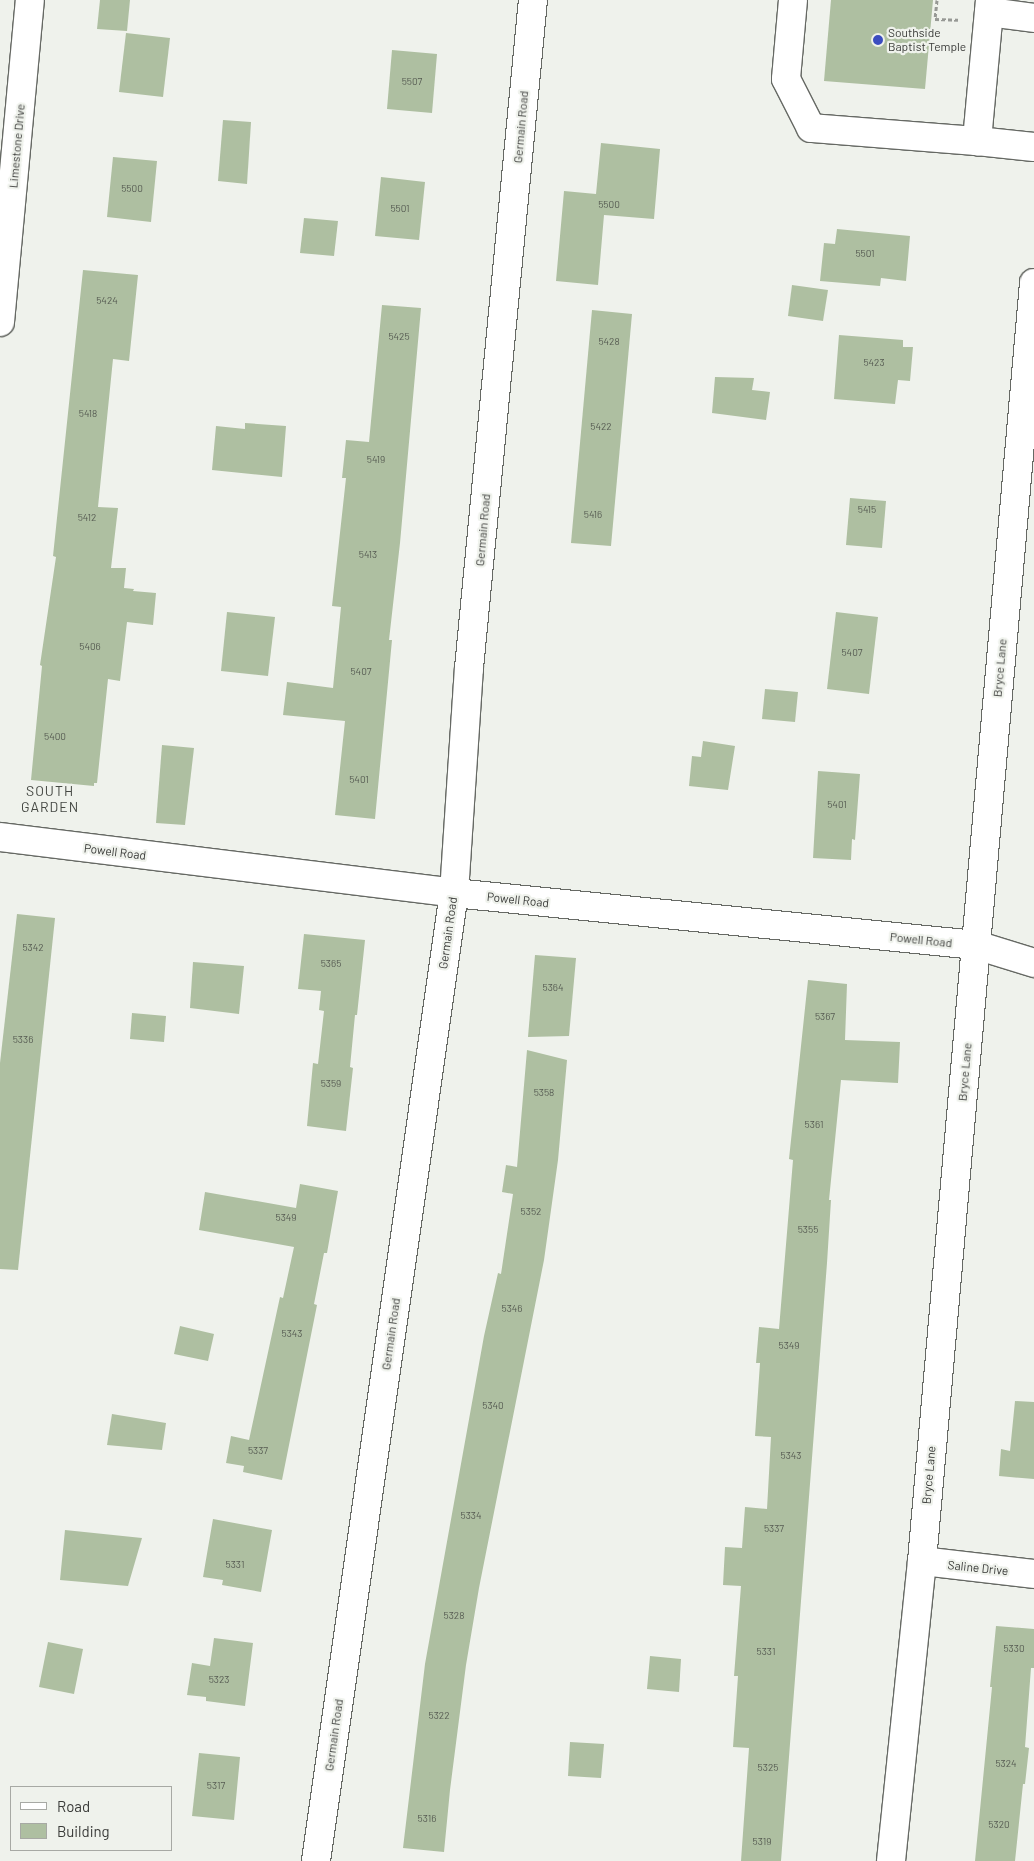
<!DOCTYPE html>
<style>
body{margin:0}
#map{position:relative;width:1034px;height:1861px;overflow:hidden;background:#eff2ec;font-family:Barlow,sans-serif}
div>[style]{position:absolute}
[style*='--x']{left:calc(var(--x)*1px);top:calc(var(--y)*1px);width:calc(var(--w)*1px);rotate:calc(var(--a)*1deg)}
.building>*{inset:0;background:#aebfa1}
.path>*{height:3px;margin-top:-1.5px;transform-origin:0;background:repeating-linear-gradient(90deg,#979995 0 4px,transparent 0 6.5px)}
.roads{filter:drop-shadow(1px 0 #666964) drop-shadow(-1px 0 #666964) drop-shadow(0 1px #666964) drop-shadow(0 -1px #666964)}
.minor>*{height:28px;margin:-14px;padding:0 14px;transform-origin:14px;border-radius:14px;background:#fff}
.dots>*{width:14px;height:14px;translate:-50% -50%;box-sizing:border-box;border:2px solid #eff2ec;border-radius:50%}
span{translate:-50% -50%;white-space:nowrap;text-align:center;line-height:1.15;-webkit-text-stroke:4.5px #eff2ec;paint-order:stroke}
.number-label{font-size:10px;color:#575c53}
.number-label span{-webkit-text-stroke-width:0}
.poi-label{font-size:12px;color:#3a3b39}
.left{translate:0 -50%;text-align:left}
.street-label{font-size:12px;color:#3a3b39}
.neighbourhood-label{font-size:14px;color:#454843;letter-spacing:1px}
.legend{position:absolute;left:10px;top:1786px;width:162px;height:65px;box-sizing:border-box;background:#eff2ec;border:1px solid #a7a9a4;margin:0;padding:6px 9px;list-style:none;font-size:15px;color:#3a3b39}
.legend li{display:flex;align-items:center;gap:10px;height:25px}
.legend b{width:25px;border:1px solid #a7a9a4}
</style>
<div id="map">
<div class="building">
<div style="clip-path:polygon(100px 0,130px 0,127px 31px,97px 29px)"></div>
<div style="clip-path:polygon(831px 0,933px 0,925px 89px,824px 81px)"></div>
<div style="clip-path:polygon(126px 33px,170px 38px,163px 97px,119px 92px)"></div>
<div style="clip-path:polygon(392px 50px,437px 54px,432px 113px,387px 109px)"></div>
<div style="clip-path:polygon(223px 120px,251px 122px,247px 184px,218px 181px)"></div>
<div style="clip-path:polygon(601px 143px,660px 149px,654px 219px,604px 215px,598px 285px,556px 281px,564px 191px,596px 194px)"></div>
<div style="clip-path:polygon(113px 157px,157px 161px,151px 222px,107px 217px)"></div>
<div style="clip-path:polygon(381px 177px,425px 182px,419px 240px,375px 236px)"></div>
<div style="clip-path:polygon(304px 218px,338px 221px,334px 256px,300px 253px)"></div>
<div style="clip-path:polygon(837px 229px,910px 236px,906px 281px,881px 278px,880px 286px,820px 281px,824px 243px,835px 244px)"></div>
<div style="clip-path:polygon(83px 270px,138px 275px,129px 361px,113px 359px,98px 507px,118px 508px,111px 568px,126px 568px,124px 588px,134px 589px,133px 591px,156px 593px,153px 625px,127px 622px,120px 681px,108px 679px,97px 783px,94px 783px,94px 786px,31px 780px,42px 666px,40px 665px,56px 557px,53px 556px)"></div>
<div style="clip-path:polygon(792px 285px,828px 290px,823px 321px,788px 316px)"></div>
<div style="clip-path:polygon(382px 305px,421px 308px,400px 543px,389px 640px,392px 640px,375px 819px,335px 815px,345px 721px,283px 715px,287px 682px,333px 688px,341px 607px,332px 606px,346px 478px,342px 478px,346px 440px,369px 442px)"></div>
<div style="clip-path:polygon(592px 310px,632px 314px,611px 546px,571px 543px)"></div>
<div style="clip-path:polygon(839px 335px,903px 340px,903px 347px,913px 347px,910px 381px,898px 380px,895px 404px,834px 399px)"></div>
<div style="clip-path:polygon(715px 377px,754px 378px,752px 390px,770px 392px,766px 420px,712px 413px)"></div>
<div style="clip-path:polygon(245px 423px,286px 426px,282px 477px,212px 470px,216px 426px,245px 429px)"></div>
<div style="clip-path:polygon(850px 498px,886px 501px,882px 548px,846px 545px)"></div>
<div style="clip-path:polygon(227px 612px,275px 617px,268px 676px,221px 671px)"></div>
<div style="clip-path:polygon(836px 612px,878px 617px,869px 694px,827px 689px)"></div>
<div style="clip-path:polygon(765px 689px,798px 692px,795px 722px,762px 719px)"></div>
<div style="clip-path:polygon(703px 741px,735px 746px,728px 790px,689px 786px,692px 756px,701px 757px)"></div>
<div style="clip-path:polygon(162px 745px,194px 748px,185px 825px,156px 823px)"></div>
<div style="clip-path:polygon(818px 771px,860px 774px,855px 840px,852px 839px,851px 860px,813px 858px)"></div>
<div style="clip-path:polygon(17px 914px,55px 918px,18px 1270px,0 1269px,0 1063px)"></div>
<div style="clip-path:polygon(304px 934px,365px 940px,357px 1015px,355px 1015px,350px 1067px,353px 1068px,346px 1131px,307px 1126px,313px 1063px,318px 1064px,324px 1011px,319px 1010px,321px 991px,298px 989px)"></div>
<div style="clip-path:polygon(535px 955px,576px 958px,569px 1036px,528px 1037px)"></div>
<div style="clip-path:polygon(193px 962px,244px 966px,239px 1014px,190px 1008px)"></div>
<div style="clip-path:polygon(808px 980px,847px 984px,845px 1040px,900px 1042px,898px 1083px,841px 1080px,829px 1200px,831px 1200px,827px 1263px,781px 1861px,741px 1861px,749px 1748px,733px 1747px,738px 1676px,734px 1676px,741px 1586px,723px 1585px,725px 1547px,742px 1548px,745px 1507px,767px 1509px,771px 1437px,755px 1436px,760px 1363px,756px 1363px,759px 1327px,779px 1329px,793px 1160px,789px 1159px)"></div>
<div style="clip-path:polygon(132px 1013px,166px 1016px,164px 1042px,130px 1039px)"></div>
<div style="clip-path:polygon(527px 1050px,567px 1060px,558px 1160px,544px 1260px,479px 1588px,466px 1665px,450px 1790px,444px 1852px,403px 1848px,425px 1664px,484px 1336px,498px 1273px,501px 1274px,513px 1194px,502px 1192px,506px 1165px,517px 1167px)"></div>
<div style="clip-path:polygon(300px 1184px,338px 1191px,327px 1253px,324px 1253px,314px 1304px,317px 1305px,282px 1480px,243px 1472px,244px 1466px,226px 1463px,231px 1436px,249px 1440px,280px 1297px,283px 1298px,294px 1247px,199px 1230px,205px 1192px,296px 1208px)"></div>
<div style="clip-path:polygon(180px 1326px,214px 1334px,208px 1361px,174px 1354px)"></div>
<div style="clip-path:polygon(1015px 1401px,1034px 1402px,1034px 1479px,999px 1476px,1001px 1449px,1010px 1451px)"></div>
<div style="clip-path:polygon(112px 1414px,166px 1423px,162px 1450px,107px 1445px)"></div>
<div style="clip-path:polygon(213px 1519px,272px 1530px,261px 1592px,222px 1585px,223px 1580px,203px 1577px)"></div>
<div style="clip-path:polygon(65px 1530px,142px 1538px,128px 1586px,60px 1580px)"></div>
<div style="clip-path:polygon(996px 1626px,1034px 1629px,1034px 1668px,1031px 1668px,1025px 1747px,1029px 1748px,1025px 1784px,1023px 1784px,1015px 1861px,975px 1861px,992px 1687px,990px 1687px)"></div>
<div style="clip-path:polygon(214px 1638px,253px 1643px,245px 1706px,206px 1701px,206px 1697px,187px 1695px,192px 1663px,210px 1666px)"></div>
<div style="clip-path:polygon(48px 1642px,83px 1649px,74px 1694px,39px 1687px)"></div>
<div style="clip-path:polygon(650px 1656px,681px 1659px,679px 1692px,647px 1689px)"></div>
<div style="clip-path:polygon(570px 1742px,604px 1744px,601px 1778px,568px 1776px)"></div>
<div style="clip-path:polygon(199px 1753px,240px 1757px,234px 1820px,192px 1816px)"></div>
</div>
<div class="path">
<div style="--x:937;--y:0;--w:19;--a:96"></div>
<div style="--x:935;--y:19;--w:23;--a:2"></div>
</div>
<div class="roads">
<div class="minor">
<div style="--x:793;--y:0;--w:79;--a:95.1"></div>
<div style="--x:786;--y:79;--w:55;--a:63"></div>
<div style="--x:811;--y:128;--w:167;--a:4.5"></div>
<div style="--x:990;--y:0;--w:142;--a:95.3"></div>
<div style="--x:977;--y:141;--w:57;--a:6"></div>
<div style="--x:989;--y:12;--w:45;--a:7.6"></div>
<div style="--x:0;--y:322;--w:323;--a:-84.7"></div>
<div style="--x:0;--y:837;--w:457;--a:7"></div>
<div style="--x:454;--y:893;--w:525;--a:5.69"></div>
<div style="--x:976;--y:945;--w:61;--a:17.2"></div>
<div style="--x:922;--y:1561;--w:113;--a:6.6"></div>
<div style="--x:316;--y:1861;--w:978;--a:-81.89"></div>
<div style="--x:454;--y:893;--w:225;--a:-86.2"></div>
<div style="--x:469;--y:668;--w:671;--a:-84.53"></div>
<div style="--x:891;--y:1861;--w:302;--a:-84.1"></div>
<div style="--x:922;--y:1561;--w:1283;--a:-84.99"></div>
</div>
</div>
<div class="dots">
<div style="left:878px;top:40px;background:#3b4dc0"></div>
</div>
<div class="number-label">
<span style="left:412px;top:82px">5507</span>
<span style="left:132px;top:189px">5500</span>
<span style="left:609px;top:205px">5500</span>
<span style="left:400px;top:209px">5501</span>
<span style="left:865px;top:254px">5501</span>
<span style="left:107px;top:301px">5424</span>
<span style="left:399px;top:337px">5425</span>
<span style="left:609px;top:342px">5428</span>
<span style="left:874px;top:363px">5423</span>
<span style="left:88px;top:414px">5418</span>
<span style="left:601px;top:427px">5422</span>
<span style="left:376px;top:460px">5419</span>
<span style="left:867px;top:510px">5415</span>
<span style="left:593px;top:515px">5416</span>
<span style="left:87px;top:518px">5412</span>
<span style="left:368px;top:555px">5413</span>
<span style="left:90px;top:647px">5406</span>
<span style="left:852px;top:653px">5407</span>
<span style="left:361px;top:672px">5407</span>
<span style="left:55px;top:737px">5400</span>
<span style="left:359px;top:780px">5401</span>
<span style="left:837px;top:805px">5401</span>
<span style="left:33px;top:948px">5342</span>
<span style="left:331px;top:964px">5365</span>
<span style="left:553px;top:988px">5364</span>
<span style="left:825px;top:1017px">5367</span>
<span style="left:23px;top:1040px">5336</span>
<span style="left:331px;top:1084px">5359</span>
<span style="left:544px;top:1093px">5358</span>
<span style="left:814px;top:1125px">5361</span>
<span style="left:531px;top:1212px">5352</span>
<span style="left:286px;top:1218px">5349</span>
<span style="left:808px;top:1230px">5355</span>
<span style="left:512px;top:1309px">5346</span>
<span style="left:292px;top:1334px">5343</span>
<span style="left:789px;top:1346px">5349</span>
<span style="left:493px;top:1406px">5340</span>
<span style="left:258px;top:1451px">5337</span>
<span style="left:791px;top:1456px">5343</span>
<span style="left:471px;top:1516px">5334</span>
<span style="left:774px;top:1529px">5337</span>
<span style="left:235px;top:1565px">5331</span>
<span style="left:454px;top:1616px">5328</span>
<span style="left:1014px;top:1649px">5330</span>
<span style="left:766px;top:1652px">5331</span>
<span style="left:219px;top:1680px">5323</span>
<span style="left:439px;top:1716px">5322</span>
<span style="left:1006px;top:1764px">5324</span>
<span style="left:768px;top:1768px">5325</span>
<span style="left:216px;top:1786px">5317</span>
<span style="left:427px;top:1819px">5316</span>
<span style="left:999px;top:1825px">5320</span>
<span style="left:762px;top:1842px">5319</span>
</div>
<div class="poi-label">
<span class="left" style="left:888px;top:40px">Southside<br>Baptist Temple</span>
</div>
<div class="street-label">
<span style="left:521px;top:127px;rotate:-85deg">Germain Road</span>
<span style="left:17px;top:146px;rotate:-85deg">Limestone Drive</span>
<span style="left:483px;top:530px;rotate:-85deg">Germain Road</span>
<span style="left:1000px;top:668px;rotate:-85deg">Bryce Lane</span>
<span style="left:115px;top:852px;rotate:7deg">Powell Road</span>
<span style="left:518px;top:900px;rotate:6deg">Powell Road</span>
<span style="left:448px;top:933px;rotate:-82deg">Germain Road</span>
<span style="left:921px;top:940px;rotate:6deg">Powell Road</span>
<span style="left:965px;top:1072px;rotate:-85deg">Bryce Lane</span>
<span style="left:391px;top:1334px;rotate:-82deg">Germain Road</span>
<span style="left:929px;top:1475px;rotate:-85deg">Bryce Lane</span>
<span style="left:978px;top:1568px;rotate:6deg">Saline Drive</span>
<span style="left:334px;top:1735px;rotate:-82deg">Germain Road</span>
</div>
<div class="neighbourhood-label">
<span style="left:50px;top:799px">SOUTH<br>GARDEN</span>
</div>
<ul class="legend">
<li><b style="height:6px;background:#fff"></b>Road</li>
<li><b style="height:14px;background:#aebfa1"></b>Building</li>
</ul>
</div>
